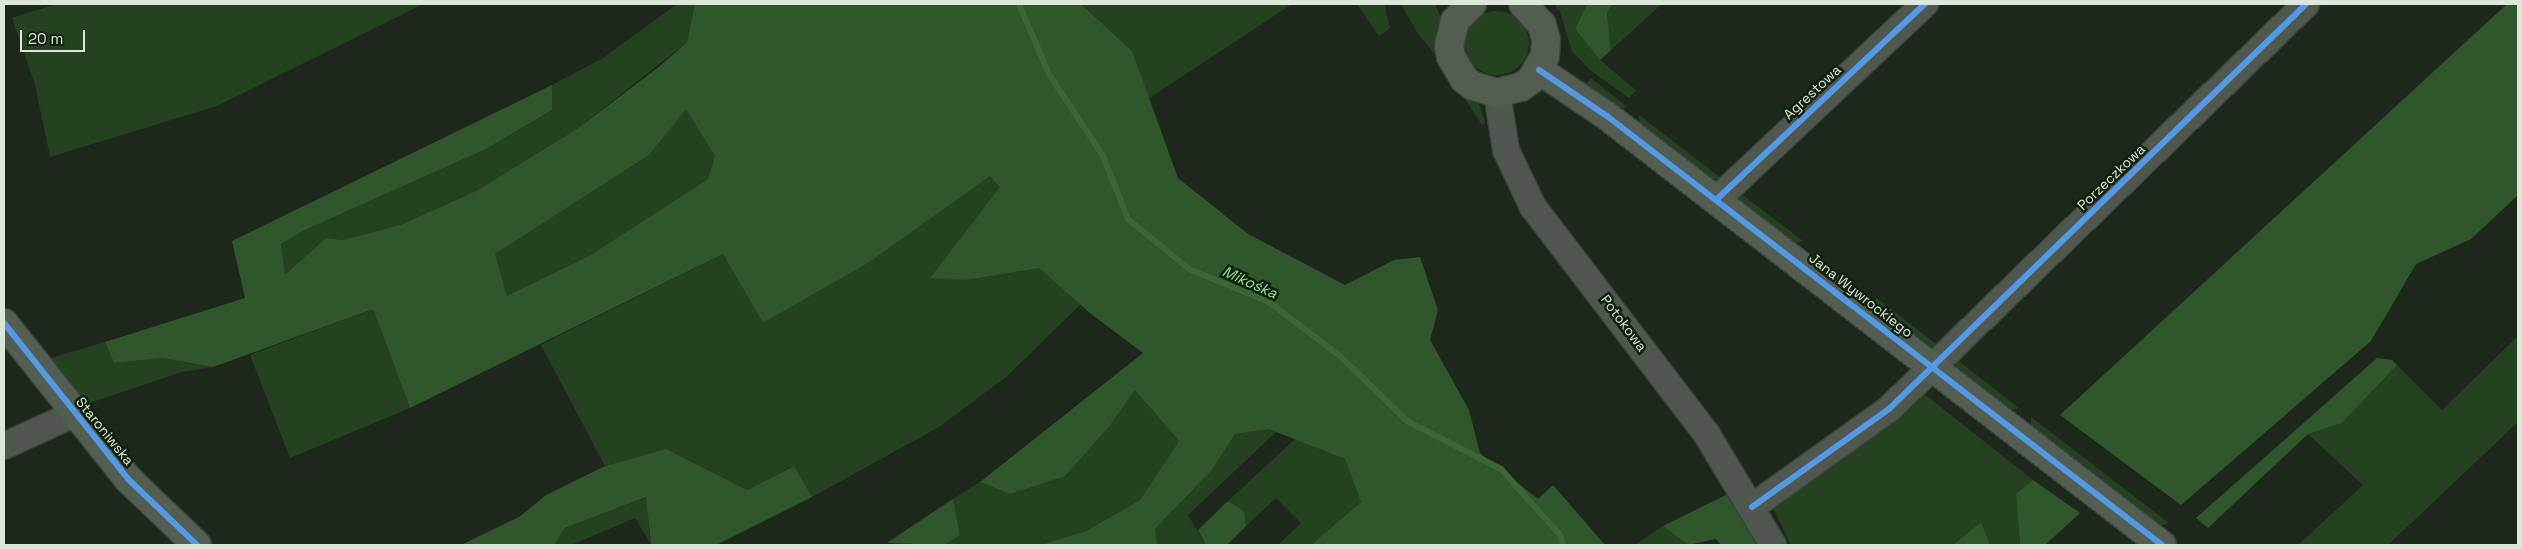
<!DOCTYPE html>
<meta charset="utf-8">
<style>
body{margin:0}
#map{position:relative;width:2522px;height:549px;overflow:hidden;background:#1e271c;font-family:"Space Grotesk",sans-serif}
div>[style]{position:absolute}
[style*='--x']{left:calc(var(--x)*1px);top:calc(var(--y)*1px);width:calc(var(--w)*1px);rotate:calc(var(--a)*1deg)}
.green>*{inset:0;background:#244220}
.round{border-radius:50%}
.forest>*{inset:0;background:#30572b}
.stream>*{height:6px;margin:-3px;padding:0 3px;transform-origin:3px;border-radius:3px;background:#3d6637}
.roads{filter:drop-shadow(1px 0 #3a423a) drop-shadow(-1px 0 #3a423a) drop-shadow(0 1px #3a423a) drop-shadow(0 -1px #3a423a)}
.street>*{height:26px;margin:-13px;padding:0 13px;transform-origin:13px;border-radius:13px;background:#50574f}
.secondary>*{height:28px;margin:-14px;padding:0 14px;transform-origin:14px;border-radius:14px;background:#535d51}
.cycleway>*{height:6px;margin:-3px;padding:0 3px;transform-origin:3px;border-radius:3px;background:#5399e6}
span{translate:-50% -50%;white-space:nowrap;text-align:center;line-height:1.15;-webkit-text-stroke:5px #10220e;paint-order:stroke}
.street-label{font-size:14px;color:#dce7da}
.water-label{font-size:15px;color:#9ddf94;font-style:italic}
.frame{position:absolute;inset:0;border:5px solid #dce7da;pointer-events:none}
.scale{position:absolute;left:20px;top:30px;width:65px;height:22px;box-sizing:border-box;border:2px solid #dce7da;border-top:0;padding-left:6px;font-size:15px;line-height:18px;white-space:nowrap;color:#dce7da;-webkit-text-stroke:4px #10220e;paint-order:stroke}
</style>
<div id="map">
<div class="green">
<div style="clip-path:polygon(57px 4px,423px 4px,217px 106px,50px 157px,35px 85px,12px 18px)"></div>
<div style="clip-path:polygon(677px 4px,695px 4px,687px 42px,577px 129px,476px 191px,400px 225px,343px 240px,326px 238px,285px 276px,281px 244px,305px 230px,486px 149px,552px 110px,552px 85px,603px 58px)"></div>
<div style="clip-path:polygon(1081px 4px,1292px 4px,1148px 99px,1132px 51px)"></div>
<div style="clip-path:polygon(1357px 4px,1384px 4px,1390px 28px,1379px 36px)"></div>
<div style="clip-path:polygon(1401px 4px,1435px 4px,1481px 109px,1485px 123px,1482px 125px,1441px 62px,1418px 34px)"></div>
<div style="clip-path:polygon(1554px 4px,1587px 4px,1575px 29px,1600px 60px,1636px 90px,1629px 98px,1590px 70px,1572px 51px,1560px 12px)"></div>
<div style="clip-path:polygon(1612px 4px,1662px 4px,1611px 50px,1607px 13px)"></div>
<div class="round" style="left:1465px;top:11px;width:64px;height:64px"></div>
<div style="clip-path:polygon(1591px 78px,1627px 107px,1616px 110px,1586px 84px)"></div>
<div style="clip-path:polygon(686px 108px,715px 156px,708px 179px,589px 256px,507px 297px,495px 254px,649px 155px)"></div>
<div style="clip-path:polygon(1639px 115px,1721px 178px,1708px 181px,1639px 127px)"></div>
<div style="clip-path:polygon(990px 175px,1001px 187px,931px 277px,966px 280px,1039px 268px,1081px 304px,1006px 377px,939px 427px,812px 497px,793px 466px,747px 490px,666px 449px,605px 466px,541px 345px,723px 254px,763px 323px,868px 263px)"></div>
<div style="clip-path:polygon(1739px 192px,1803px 241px,1792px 244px,1738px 203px)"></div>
<div style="clip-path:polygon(1877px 298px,1940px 347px,1928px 350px,1872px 306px)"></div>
<div style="clip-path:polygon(373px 309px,410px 408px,290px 458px,250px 355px)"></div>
<div style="clip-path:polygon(2518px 336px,2518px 422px,2388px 545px,2298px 545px,2363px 485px,2308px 434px,2342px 423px,2397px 365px,2442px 410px)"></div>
<div style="clip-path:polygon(105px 342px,114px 363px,162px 358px,213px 367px,181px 372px,87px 404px,51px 358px)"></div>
<div style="clip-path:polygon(1956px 359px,2019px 408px,2008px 411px,1955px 370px)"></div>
<div style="clip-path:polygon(1918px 389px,2033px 480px,2016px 494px,2020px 545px,1990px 545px,1981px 522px,1952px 545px,1791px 545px,1770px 502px)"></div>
<div style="clip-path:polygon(1135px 390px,1179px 441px,1140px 500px,1086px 531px,1040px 545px,945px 545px,960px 535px,953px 499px,980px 482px,1010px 494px,1111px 424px)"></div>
<div style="clip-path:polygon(2031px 417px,2169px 523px,2158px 526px,2031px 429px)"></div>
<div style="clip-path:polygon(1269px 429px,1276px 432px,1188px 515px,1206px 545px,1157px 545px,1155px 529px,1212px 470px,1235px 434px)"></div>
<div style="clip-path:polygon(1295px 439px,1345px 459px,1361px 502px,1311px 545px,1278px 545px,1301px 523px,1276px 498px,1246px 526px,1244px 511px,1228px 501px)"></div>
<div style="clip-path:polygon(647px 497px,650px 543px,635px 518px,571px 545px,554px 545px,565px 528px)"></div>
<div style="clip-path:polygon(1663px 526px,1688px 545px,1635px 545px)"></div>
</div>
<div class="forest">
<div style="clip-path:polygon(evenodd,695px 4px,1081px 4px,1132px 51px,1178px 178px,1248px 234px,1345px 285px,1394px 260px,1420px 257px,1438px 310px,1430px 340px,1469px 410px,1480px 453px,1538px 499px,1553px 485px,1605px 545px,1311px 545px,1361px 502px,1345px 459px,1269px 429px,1235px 434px,1212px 470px,1155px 529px,1157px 545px,1040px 545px,1086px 531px,1140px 500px,1179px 441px,1135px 390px,1111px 424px,1065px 476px,1010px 494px,980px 482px,1143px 353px,1090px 313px,1039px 268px,966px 280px,930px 278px,1000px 187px,990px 176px,868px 263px,763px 323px,723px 254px,410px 408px,373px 309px,213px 367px,162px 358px,114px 363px,105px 342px,245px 298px,232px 241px,552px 85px,552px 110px,486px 149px,305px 230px,281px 244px,285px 275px,326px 238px,343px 240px,400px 225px,476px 191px,577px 129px,660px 66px,687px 42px,695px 4px,686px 109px,715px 156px,708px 179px,589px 256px,507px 296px,495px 254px,649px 155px,686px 109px)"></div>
<div style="clip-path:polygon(1587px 4px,1612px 4px,1607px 13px,1611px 50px,1600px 60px,1575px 29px)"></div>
<div style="clip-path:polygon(2507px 4px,2518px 4px,2518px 195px,2471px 239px,2416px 264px,2371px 341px,2181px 505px,2060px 415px)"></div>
<div style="clip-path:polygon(2377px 358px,2392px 360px,2397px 365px,2342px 423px,2308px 434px,2208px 528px,2196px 518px)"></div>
<div style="clip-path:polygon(666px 449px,747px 490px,794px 466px,812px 497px,716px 545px,651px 545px,646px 497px,565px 528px,554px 545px,461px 545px,519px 517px,546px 495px,605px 466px)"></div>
<div style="clip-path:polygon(2033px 480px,2080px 513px,2045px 545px,2020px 545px,2016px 494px)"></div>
<div style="clip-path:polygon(1730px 493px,1759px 545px,1721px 545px,1716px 539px,1688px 545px,1663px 526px)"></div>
<div style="clip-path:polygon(953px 499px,960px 535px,945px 545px,887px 543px)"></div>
<div style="clip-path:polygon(1228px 501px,1244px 511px,1246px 526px,1227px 545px,1206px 545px,1198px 530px)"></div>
<div style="clip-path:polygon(1981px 522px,1990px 545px,1952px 545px,1955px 543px)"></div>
</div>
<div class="stream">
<div style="--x:1019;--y:4;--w:76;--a:66.8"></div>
<div style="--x:1049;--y:74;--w:98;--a:56.6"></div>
<div style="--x:1103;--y:156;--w:68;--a:68.4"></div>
<div style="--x:1128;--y:219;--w:79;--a:39.3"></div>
<div style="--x:1189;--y:269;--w:87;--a:22.4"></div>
<div style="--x:1269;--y:302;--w:89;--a:37.3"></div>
<div style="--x:1340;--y:356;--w:93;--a:44.1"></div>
<div style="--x:1407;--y:421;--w:106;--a:27.1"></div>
<div style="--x:1501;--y:469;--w:89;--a:48.2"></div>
<div style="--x:1560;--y:535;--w:10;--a:73"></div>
</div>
<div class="roads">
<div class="street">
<div style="--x:1497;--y:93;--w:58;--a:81"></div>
<div style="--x:1506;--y:150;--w:63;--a:64.7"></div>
<div style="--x:1533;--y:207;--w:285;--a:52.6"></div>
<div style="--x:1706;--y:433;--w:131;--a:59.1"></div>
<div style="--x:1716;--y:200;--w:287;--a:-43.2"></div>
<div style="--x:4;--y:446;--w:77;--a:-24.6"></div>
<div style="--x:1752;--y:507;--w:168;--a:-35.6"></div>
<div style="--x:1889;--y:409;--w:581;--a:-44.16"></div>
</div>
<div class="secondary">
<div style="--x:1472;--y:4;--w:24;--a:135"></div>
<div style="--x:1455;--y:21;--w:25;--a:104"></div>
<div style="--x:1449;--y:45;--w:12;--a:81"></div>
<div style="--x:1451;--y:57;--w:26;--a:59"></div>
<div style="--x:1464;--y:79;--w:11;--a:38"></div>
<div style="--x:1473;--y:86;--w:25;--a:16"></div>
<div style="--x:1497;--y:93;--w:25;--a:-14"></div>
<div style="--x:1521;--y:87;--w:12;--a:-35"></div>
<div style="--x:1531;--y:80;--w:28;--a:-60"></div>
<div style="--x:1545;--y:56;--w:16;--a:-86"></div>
<div style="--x:1546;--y:40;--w:16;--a:-105"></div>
<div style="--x:1542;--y:25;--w:28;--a:-132"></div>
<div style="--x:1539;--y:70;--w:82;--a:34.1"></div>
<div style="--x:1607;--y:116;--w:701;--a:37.7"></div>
<div style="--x:4;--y:323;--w:199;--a:51.5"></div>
<div style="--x:128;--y:479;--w:95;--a:43.7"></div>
</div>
</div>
<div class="cycleway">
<div style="--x:1539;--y:70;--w:82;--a:34.1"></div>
<div style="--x:1607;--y:116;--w:701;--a:37.7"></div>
<div style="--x:1716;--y:200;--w:287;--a:-43.2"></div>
<div style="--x:4;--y:323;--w:199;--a:51.5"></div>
<div style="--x:128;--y:479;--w:95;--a:43.7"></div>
<div style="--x:1752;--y:507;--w:168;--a:-35.6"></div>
<div style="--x:1889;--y:409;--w:581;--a:-44.16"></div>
</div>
<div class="street-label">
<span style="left:1812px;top:92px;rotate:-43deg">Agrestowa</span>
<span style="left:2111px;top:177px;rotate:-44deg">Porzeczkowa</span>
<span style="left:1861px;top:295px;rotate:38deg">Jana Wywrockiego</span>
<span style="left:1624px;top:323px;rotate:53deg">Potokowa</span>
<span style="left:105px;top:431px;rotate:51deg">Staroniwska</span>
</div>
<div class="water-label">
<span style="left:1250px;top:282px;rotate:24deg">Mikośka</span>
</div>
<div class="frame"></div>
<div class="scale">20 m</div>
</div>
